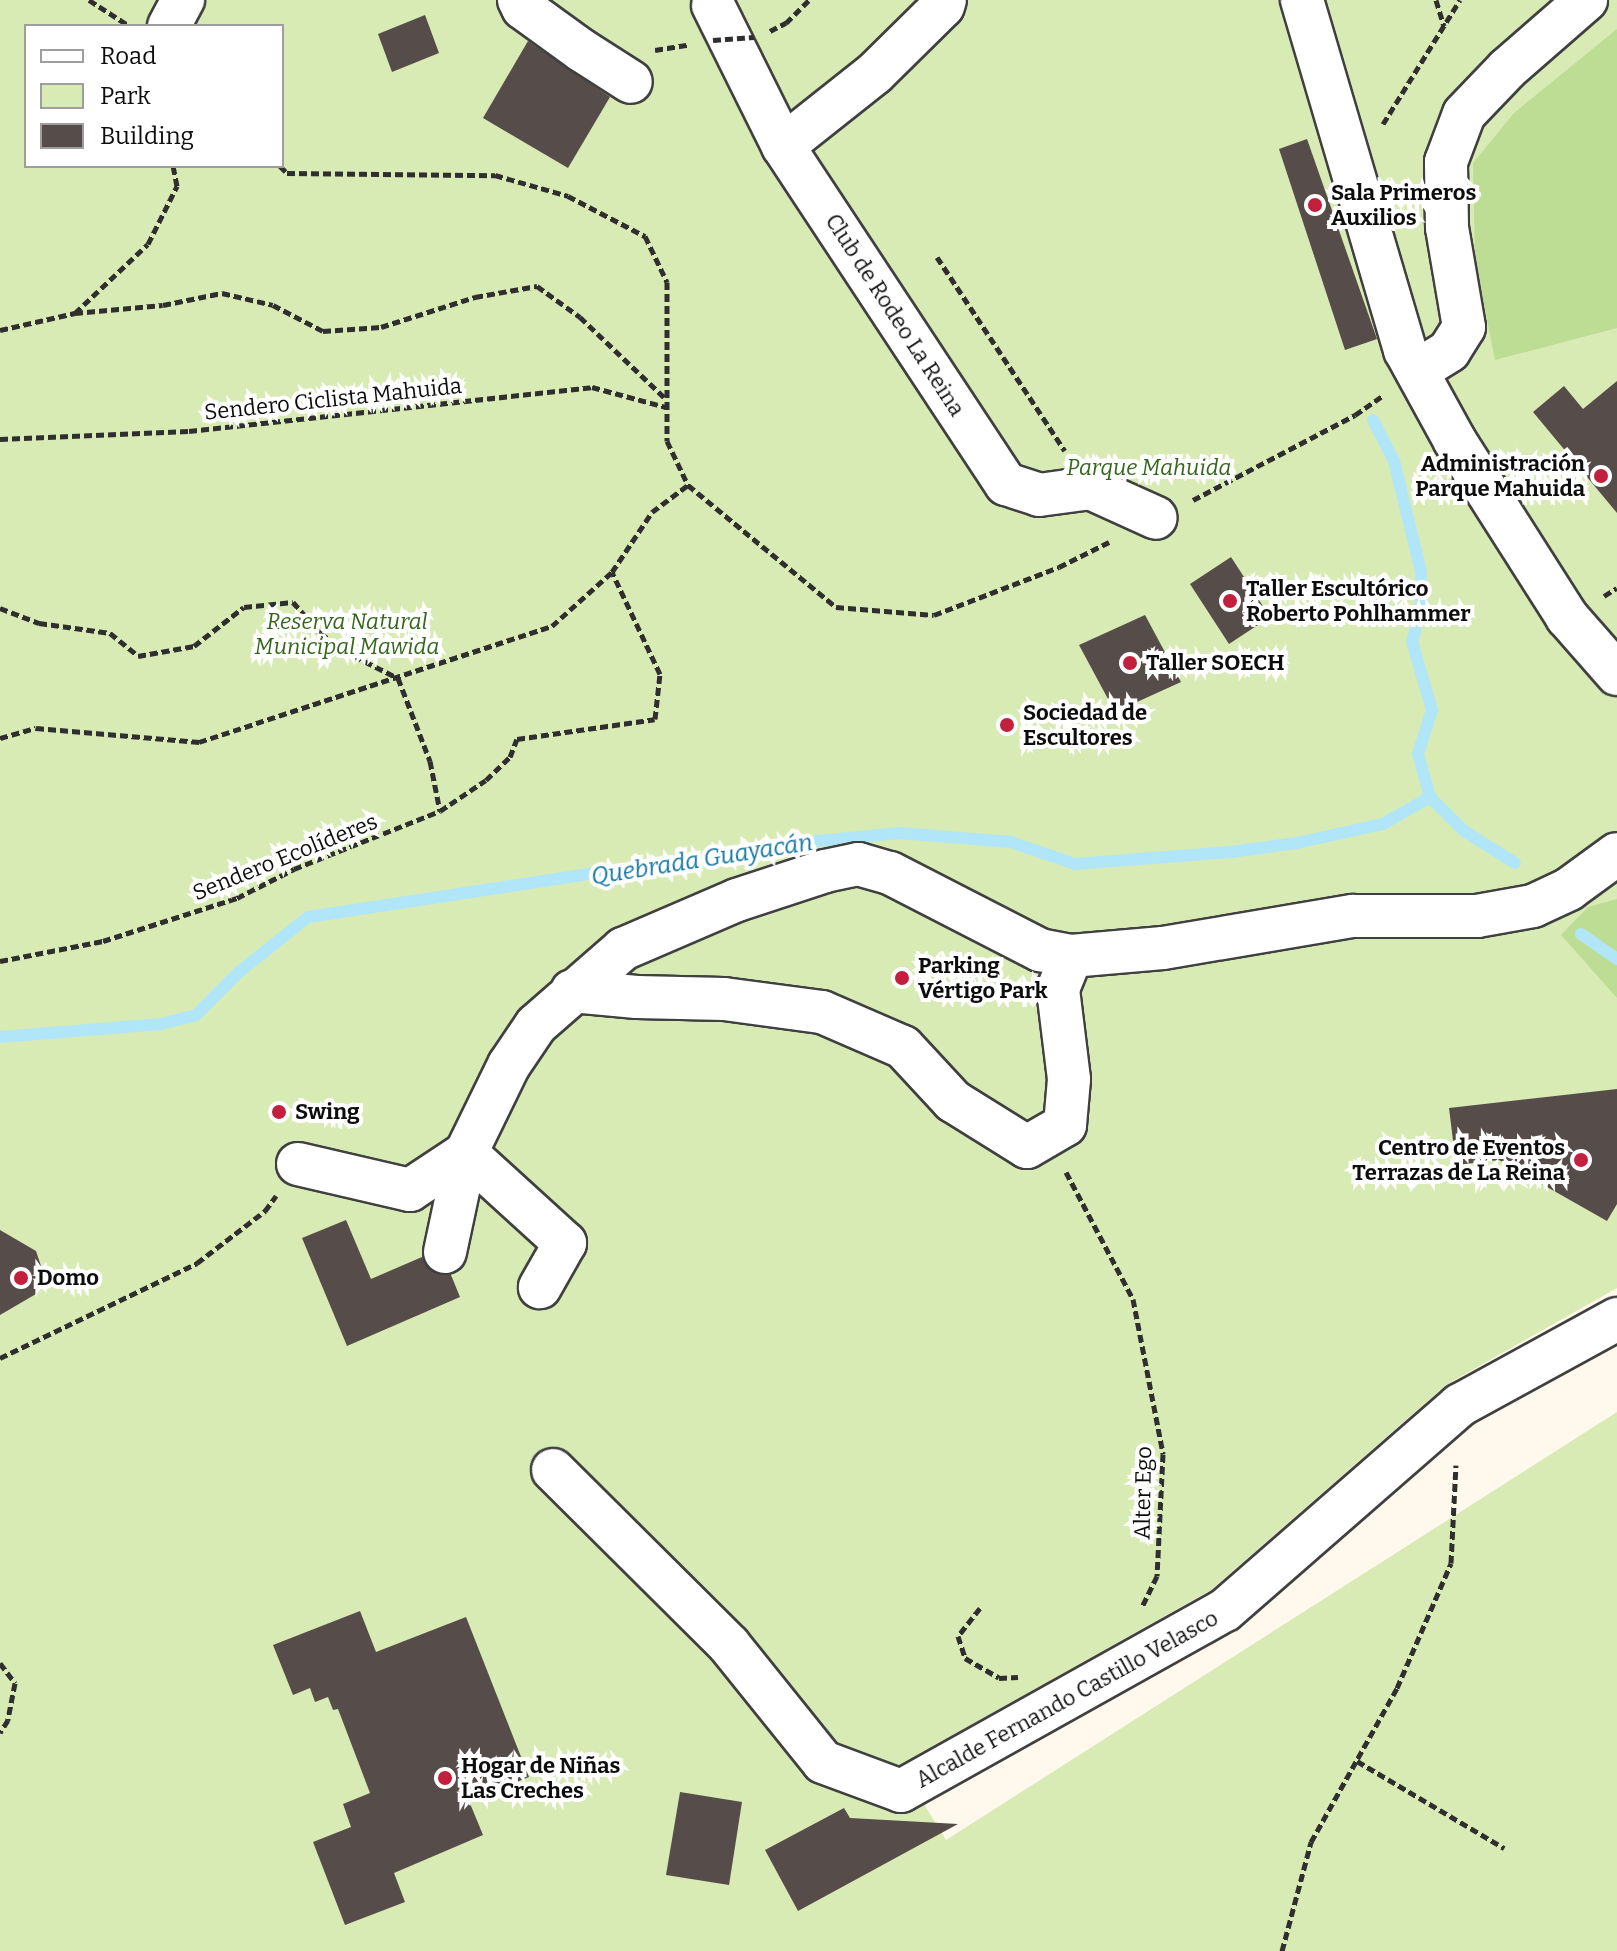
<!DOCTYPE html>
<meta charset="utf-8">
<style>
body{margin:0}
#map{position:relative;width:1617px;height:1951px;overflow:hidden;background:#fff9ed;font-family:Bitter,serif}
div>[style]{position:absolute}
[style*='--x']{left:calc(var(--x)*1px);top:calc(var(--y)*1px);width:calc(var(--w)*1px);rotate:calc(var(--a)*1deg)}
.green>*{inset:0;background:#d8ebb5}
.forest>*{inset:0;background:#bddc94}
.stream>*{height:12px;margin:-6px;padding:0 6px;transform-origin:6px;border-radius:6px;background:#b0e6f8}
.building>*{inset:0;background:#564c49}
.path>*{height:5px;margin-top:-2.5px;transform-origin:0;background:repeating-linear-gradient(90deg,#2f2f2f 0 8px,transparent 0 12px)}
.roads{filter:drop-shadow(2px 0 #404040) drop-shadow(-2px 0 #404040) drop-shadow(0 2px #404040) drop-shadow(0 -2px #404040)}
.minor>*{height:42px;margin:-21px;padding:0 21px;transform-origin:21px;border-radius:21px;background:#fff}
.path-bridge>*{height:5px;margin-top:-2.5px;transform-origin:0;background:repeating-linear-gradient(90deg,#2f2f2f 0 8px,transparent 0 12px)}
.dots>*{width:22px;height:22px;translate:-50% -50%;box-sizing:border-box;border:4px solid #fff;border-radius:50%}
span{translate:-50% -50%;white-space:nowrap;text-align:center;line-height:1.15;-webkit-text-stroke:8px #fff;paint-order:stroke}
.poi-label{font-size:22px;color:#0d0d0d;font-weight:700}
.left{translate:0 -50%;text-align:left}
.right{translate:-100% -50%;text-align:right}
.street-label{font-size:22px;color:#0d0d0d}
.park-label{font-size:22px;color:#34671b;font-style:italic}
.water-label{font-size:24px;color:#1276a3;font-style:italic}
.legend{position:absolute;left:24px;top:24px;width:260px;height:144px;box-sizing:border-box;background:#fff;border:2px solid #9e9e9e;margin:0;padding:10px 14px;list-style:none;font-size:24px;color:#0d0d0d}
.legend li{display:flex;align-items:center;gap:16px;height:40px}
.legend b{width:40px;border:2px solid #9e9e9e}
</style>
<div id="map">
<div class="green">
<div style="clip-path:polygon(evenodd,0 0,1617px 0,1617px 1288px,1446px 1385px,1211px 1590px,900px 1765px,946px 1840px,1617px 1412px,1617px 1951px,0 1951px,0 0,26px 26px,282px 26px,282px 166px,26px 166px,26px 26px)"></div>
</div>
<div class="forest">
<div style="clip-path:polygon(1617px 29px,1617px 328px,1495px 360px,1475px 259px,1473px 163px,1514px 113px)"></div>
<div style="clip-path:polygon(1617px 899px,1617px 998px,1561px 935px,1588px 907px)"></div>
</div>
<div class="stream">
<div style="--x:1373;--y:420;--w:46;--a:62.9"></div>
<div style="--x:1394;--y:461;--w:114;--a:76.3"></div>
<div style="--x:1421;--y:572;--w:35;--a:90"></div>
<div style="--x:1421;--y:607;--w:36;--a:104"></div>
<div style="--x:1412;--y:642;--w:71;--a:73.6"></div>
<div style="--x:1432;--y:710;--w:46;--a:107.7"></div>
<div style="--x:1418;--y:754;--w:45;--a:74.4"></div>
<div style="--x:1430;--y:797;--w:48;--a:45"></div>
<div style="--x:1464;--y:831;--w:60;--a:32.1"></div>
<div style="--x:1581;--y:934;--w:44;--a:34.8"></div>
<div style="--x:0;--y:1037;--w:162;--a:-4.6"></div>
<div style="--x:161;--y:1024;--w:36;--a:-14"></div>
<div style="--x:196;--y:1015;--w:61;--a:-45"></div>
<div style="--x:239;--y:972;--w:88;--a:-38.6"></div>
<div style="--x:308;--y:917;--w:304;--a:-8.7"></div>
<div style="--x:608;--y:871;--w:125;--a:-6"></div>
<div style="--x:732;--y:858;--w:57;--a:-14.3"></div>
<div style="--x:787;--y:844;--w:113;--a:-5.6"></div>
<div style="--x:899;--y:833;--w:112;--a:4.6"></div>
<div style="--x:1011;--y:842;--w:68;--a:19"></div>
<div style="--x:1075;--y:864;--w:156;--a:-4.4"></div>
<div style="--x:1231;--y:852;--w:67;--a:-7.8"></div>
<div style="--x:1297;--y:843;--w:88;--a:-12.5"></div>
<div style="--x:1383;--y:824;--w:54;--a:-29.9"></div>
</div>
<div class="building">
<div style="clip-path:polygon(425px 15px,439px 53px,392px 72px,378px 34px)"></div>
<div style="clip-path:polygon(528px 41px,610px 97px,568px 168px,483px 118px)"></div>
<div style="clip-path:polygon(1307px 139px,1377px 339px,1345px 350px,1279px 149px)"></div>
<div style="clip-path:polygon(1617px 381px,1617px 513px,1533px 412px,1564px 386px,1583px 409px)"></div>
<div style="clip-path:polygon(1231px 557px,1270px 617px,1229px 644px,1190px 584px)"></div>
<div style="clip-path:polygon(1145px 615px,1181px 682px,1115px 712px,1079px 645px)"></div>
<div style="clip-path:polygon(1617px 1089px,1617px 1204px,1607px 1221px,1499px 1160px,1456px 1165px,1449px 1108px)"></div>
<div style="clip-path:polygon(346px 1220px,371px 1279px,422px 1257px,430px 1270px,451px 1275px,460px 1297px,347px 1346px,302px 1238px)"></div>
<div style="clip-path:polygon(0 1230px,36px 1251px,43px 1272px,36px 1294px,0 1315px)"></div>
<div style="clip-path:polygon(360px 1611px,376px 1652px,466px 1617px,529px 1777px,469px 1801px,483px 1835px,394px 1873px,405px 1902px,345px 1925px,313px 1842px,351px 1827px,343px 1804px,370px 1793px,338px 1709px,333px 1710px,328px 1697px,315px 1702px,310px 1688px,293px 1695px,273px 1645px)"></div>
<div style="clip-path:polygon(680px 1792px,742px 1802px,729px 1885px,666px 1875px)"></div>
<div style="clip-path:polygon(844px 1808px,850px 1818px,958px 1824px,798px 1911px,765px 1850px)"></div>
</div>
<div class="path">
<div style="--x:89;--y:0;--w:46;--a:32.7"></div>
<div style="--x:1436;--y:0;--w:27;--a:73"></div>
<div style="--x:770;--y:31;--w:18;--a:-27"></div>
<div style="--x:786;--y:23;--w:33;--a:-45"></div>
<div style="--x:655;--y:50;--w:33;--a:-9"></div>
<div style="--x:1383;--y:124;--w:146;--a:-58.2"></div>
<div style="--x:280;--y:166;--w:10;--a:45"></div>
<div style="--x:287;--y:173;--w:208;--a:0.6"></div>
<div style="--x:495;--y:175;--w:76;--a:16"></div>
<div style="--x:568;--y:196;--w:87;--a:27.5"></div>
<div style="--x:645;--y:236;--w:51;--a:64.4"></div>
<div style="--x:667;--y:282;--w:159;--a:90"></div>
<div style="--x:667;--y:441;--w:49;--a:64.5"></div>
<div style="--x:688;--y:485;--w:192;--a:39.5"></div>
<div style="--x:836;--y:607;--w:98;--a:4.7"></div>
<div style="--x:934;--y:615;--w:134;--a:-21"></div>
<div style="--x:1059;--y:567;--w:56;--a:-26.6"></div>
<div style="--x:937;--y:257;--w:232;--a:56.6"></div>
<div style="--x:75;--y:313;--w:100;--a:-43.4"></div>
<div style="--x:148;--y:244;--w:65;--a:-63.4"></div>
<div style="--x:177;--y:186;--w:20;--a:-101"></div>
<div style="--x:0;--y:330;--w:77;--a:-12.8"></div>
<div style="--x:75;--y:313;--w:88;--a:-5.2"></div>
<div style="--x:163;--y:305;--w:60;--a:-11.5"></div>
<div style="--x:222;--y:293;--w:52;--a:13.2"></div>
<div style="--x:273;--y:305;--w:56;--a:27.5"></div>
<div style="--x:323;--y:331;--w:58;--a:-3.9"></div>
<div style="--x:381;--y:327;--w:99;--a:-17.7"></div>
<div style="--x:475;--y:297;--w:63;--a:-10.1"></div>
<div style="--x:537;--y:286;--w:53;--a:35.8"></div>
<div style="--x:580;--y:317;--w:119;--a:43.6"></div>
<div style="--x:0;--y:439;--w:189;--a:-2.4"></div>
<div style="--x:189;--y:431;--w:405;--a:-6.2"></div>
<div style="--x:592;--y:387;--w:77;--a:15.1"></div>
<div style="--x:1193;--y:500;--w:183;--a:-27.7"></div>
<div style="--x:1355;--y:415;--w:35;--a:-35"></div>
<div style="--x:1604;--y:596;--w:15;--a:-32"></div>
<div style="--x:0;--y:608;--w:42;--a:21"></div>
<div style="--x:39;--y:623;--w:72;--a:8"></div>
<div style="--x:110;--y:633;--w:36;--a:39"></div>
<div style="--x:138;--y:656;--w:57;--a:-10.1"></div>
<div style="--x:194;--y:646;--w:63;--a:-38"></div>
<div style="--x:244;--y:607;--w:49;--a:-5.8"></div>
<div style="--x:293;--y:602;--w:41;--a:48.9"></div>
<div style="--x:320;--y:633;--w:41;--a:34.1"></div>
<div style="--x:354;--y:656;--w:49;--a:26.6"></div>
<div style="--x:398;--y:678;--w:89;--a:68.9"></div>
<div style="--x:430;--y:761;--w:51;--a:78.7"></div>
<div style="--x:440;--y:811;--w:55;--a:-34"></div>
<div style="--x:486;--y:780;--w:33;--a:-44"></div>
<div style="--x:510;--y:757;--w:19;--a:-69"></div>
<div style="--x:517;--y:739;--w:139;--a:-8.2"></div>
<div style="--x:655;--y:719;--w:45;--a:-83.7"></div>
<div style="--x:660;--y:674;--w:113;--a:-115.2"></div>
<div style="--x:0;--y:738;--w:37;--a:-16"></div>
<div style="--x:36;--y:728;--w:164;--a:4.9"></div>
<div style="--x:199;--y:742;--w:372;--a:-18.2"></div>
<div style="--x:552;--y:626;--w:81;--a:-42"></div>
<div style="--x:612;--y:572;--w:72;--a:-56.3"></div>
<div style="--x:652;--y:512;--w:45;--a:-36.9"></div>
<div style="--x:0;--y:961;--w:105;--a:-11"></div>
<div style="--x:103;--y:941;--w:141;--a:-17.8"></div>
<div style="--x:237;--y:898;--w:64;--a:-27"></div>
<div style="--x:294;--y:869;--w:157;--a:-21.7"></div>
<div style="--x:1066;--y:1172;--w:144;--a:62.2"></div>
<div style="--x:1133;--y:1299;--w:158;--a:79"></div>
<div style="--x:1163;--y:1454;--w:122;--a:92.8"></div>
<div style="--x:1157;--y:1576;--w:34;--a:116"></div>
<div style="--x:0;--y:1358;--w:219;--a:-25.7"></div>
<div style="--x:197;--y:1263;--w:86;--a:-37.4"></div>
<div style="--x:265;--y:1211;--w:19;--a:-54"></div>
<div style="--x:980;--y:1608;--w:36;--a:128"></div>
<div style="--x:958;--y:1636;--w:23;--a:72"></div>
<div style="--x:965;--y:1658;--w:39;--a:30"></div>
<div style="--x:999;--y:1678;--w:19;--a:-3"></div>
<div style="--x:0;--y:1663;--w:25;--a:53"></div>
<div style="--x:15;--y:1683;--w:38;--a:101"></div>
<div style="--x:8;--y:1720;--w:15;--a:122"></div>
<div style="--x:1357;--y:1761;--w:171;--a:30.6"></div>
<div style="--x:1282;--y:1951;--w:113;--a:-75.1"></div>
<div style="--x:1311;--y:1842;--w:176;--a:-60.8"></div>
<div style="--x:1397;--y:1688;--w:136;--a:-66.6"></div>
<div style="--x:1451;--y:1563;--w:98;--a:-87.1"></div>
</div>
<div class="roads">
<div class="minor">
<div style="--x:519;--y:0;--w:9;--a:63"></div>
<div style="--x:523;--y:8;--w:72;--a:35.9"></div>
<div style="--x:581;--y:50;--w:59;--a:32.6"></div>
<div style="--x:1302;--y:0;--w:365;--a:73.6"></div>
<div style="--x:1405;--y:350;--w:104;--a:61.2"></div>
<div style="--x:1455;--y:441;--w:209;--a:57.5"></div>
<div style="--x:1567;--y:617;--w:76;--a:48.7"></div>
<div style="--x:713;--y:5;--w:157;--a:63.6"></div>
<div style="--x:783;--y:146;--w:405;--a:56.6"></div>
<div style="--x:1006;--y:484;--w:35;--a:18"></div>
<div style="--x:1039;--y:495;--w:51;--a:-7.8"></div>
<div style="--x:1090;--y:488;--w:72;--a:24.4"></div>
<div style="--x:169;--y:26;--w:30;--a:-62"></div>
<div style="--x:783;--y:146;--w:117;--a:-38.4"></div>
<div style="--x:875;--y:73;--w:95;--a:-44.6"></div>
<div style="--x:943;--y:6;--w:6;--a:-72"></div>
<div style="--x:1417;--y:371;--w:38;--a:-32"></div>
<div style="--x:1449;--y:351;--w:28;--a:-58"></div>
<div style="--x:1464;--y:327;--w:100;--a:-99.7"></div>
<div style="--x:1447;--y:228;--w:66;--a:-90.9"></div>
<div style="--x:1446;--y:162;--w:51;--a:-69.4"></div>
<div style="--x:1464;--y:114;--w:62;--a:-46.3"></div>
<div style="--x:1507;--y:69;--w:105;--a:-41.1"></div>
<div style="--x:572;--y:991;--w:65;--a:5.3"></div>
<div style="--x:637;--y:997;--w:87;--a:1.3"></div>
<div style="--x:724;--y:999;--w:99;--a:7.6"></div>
<div style="--x:822;--y:1012;--w:88;--a:23.4"></div>
<div style="--x:903;--y:1047;--w:74;--a:47.2"></div>
<div style="--x:953;--y:1101;--w:87;--a:31.9"></div>
<div style="--x:1027;--y:1147;--w:44;--a:-30.1"></div>
<div style="--x:1065;--y:1125;--w:46;--a:-85"></div>
<div style="--x:1069;--y:1079;--w:91;--a:-97"></div>
<div style="--x:1058;--y:989;--w:35;--a:-68"></div>
<div style="--x:298;--y:1164;--w:115;--a:13.1"></div>
<div style="--x:410;--y:1190;--w:67;--a:-33.5"></div>
<div style="--x:466;--y:1153;--w:98;--a:-64"></div>
<div style="--x:509;--y:1065;--w:48;--a:-56"></div>
<div style="--x:536;--y:1025;--w:116;--a:-41.1"></div>
<div style="--x:623;--y:949;--w:124;--a:-23.3"></div>
<div style="--x:737;--y:900;--w:93;--a:-18.2"></div>
<div style="--x:825;--y:871;--w:34;--a:-12"></div>
<div style="--x:858;--y:864;--w:33;--a:16"></div>
<div style="--x:890;--y:873;--w:169;--a:27.2"></div>
<div style="--x:1040;--y:950;--w:32;--a:11"></div>
<div style="--x:1071;--y:956;--w:92;--a:-5"></div>
<div style="--x:1163;--y:948;--w:193;--a:-9.6"></div>
<div style="--x:1353;--y:916;--w:124;--a:0"></div>
<div style="--x:1477;--y:916;--w:57;--a:-10.1"></div>
<div style="--x:1533;--y:906;--w:40;--a:-25"></div>
<div style="--x:1569;--y:889;--w:59;--a:-36.1"></div>
<div style="--x:445;--y:1252;--w:101;--a:-78"></div>
<div style="--x:466;--y:1153;--w:134;--a:42.3"></div>
<div style="--x:565;--y:1243;--w:51;--a:119.6"></div>
<div style="--x:553;--y:1470;--w:248;--a:44.8"></div>
<div style="--x:729;--y:1645;--w:150;--a:51.2"></div>
<div style="--x:823;--y:1762;--w:83;--a:20.4"></div>
<div style="--x:901;--y:1791;--w:371;--a:-29.2"></div>
<div style="--x:1225;--y:1610;--w:312;--a:-41.1"></div>
<div style="--x:1460;--y:1405;--w:179;--a:-28.7"></div>
</div>
</div>
<div class="path-bridge">
<div style="--x:713;--y:40;--w:41;--a:-4.2"></div>
</div>
<div class="dots">
<div style="left:1315px;top:205px;background:#c2203c"></div>
<div style="left:1601px;top:476px;background:#c2203c"></div>
<div style="left:1230px;top:601px;background:#c2203c"></div>
<div style="left:1130px;top:663px;background:#c2203c"></div>
<div style="left:1007px;top:725px;background:#c2203c"></div>
<div style="left:902px;top:978px;background:#c2203c"></div>
<div style="left:279px;top:1112px;background:#c2203c"></div>
<div style="left:1581px;top:1160px;background:#c2203c"></div>
<div style="left:21px;top:1278px;background:#c2203c"></div>
<div style="left:445px;top:1778px;background:#c2203c"></div>
</div>
<div class="poi-label">
<span class="left" style="left:1331px;top:205px">Sala Primeros<br>Auxilios</span>
<span class="right" style="left:1585px;top:476px">Administración<br>Parque Mahuida</span>
<span class="left" style="left:1246px;top:601px">Taller Escultórico<br>Roberto Pohlhammer</span>
<span class="left" style="left:1146px;top:663px">Taller SOECH</span>
<span class="left" style="left:1023px;top:725px">Sociedad de<br>Escultores</span>
<span class="left" style="left:918px;top:978px">Parking<br>Vértigo Park</span>
<span class="left" style="left:295px;top:1112px">Swing</span>
<span class="right" style="left:1565px;top:1160px">Centro de Eventos<br>Terrazas de La Reina</span>
<span class="left" style="left:37px;top:1278px">Domo</span>
<span class="left" style="left:461px;top:1778px">Hogar de Niñas<br>Las Creches</span>
</div>
<div class="street-label">
<span style="left:895px;top:315px;rotate:57deg">Club de Rodeo La Reina</span>
<span style="left:333px;top:399px;rotate:-6deg">Sendero Ciclista Mahuida</span>
<span style="left:285px;top:857px;rotate:-22deg">Sendero Ecolíderes</span>
<span style="left:1143px;top:1493px;rotate:-89deg">Alter Ego</span>
<span style="left:1067px;top:1699px;rotate:-29deg">Alcalde Fernando Castillo Velasco</span>
</div>
<div class="park-label">
<span style="left:1149px;top:468px">Parque Mahuida</span>
<span style="left:347px;top:634px">Reserva Natural<br>Municipal Mawida</span>
</div>
<div class="water-label">
<span style="left:702px;top:860px;rotate:-9deg">Quebrada Guayacán</span>
</div>
<ul class="legend">
<li><b style="height:10px;background:#fff"></b>Road</li>
<li><b style="height:22px;background:#d8ebb5"></b>Park</li>
<li><b style="height:22px;background:#564c49"></b>Building</li>
</ul>
</div>
